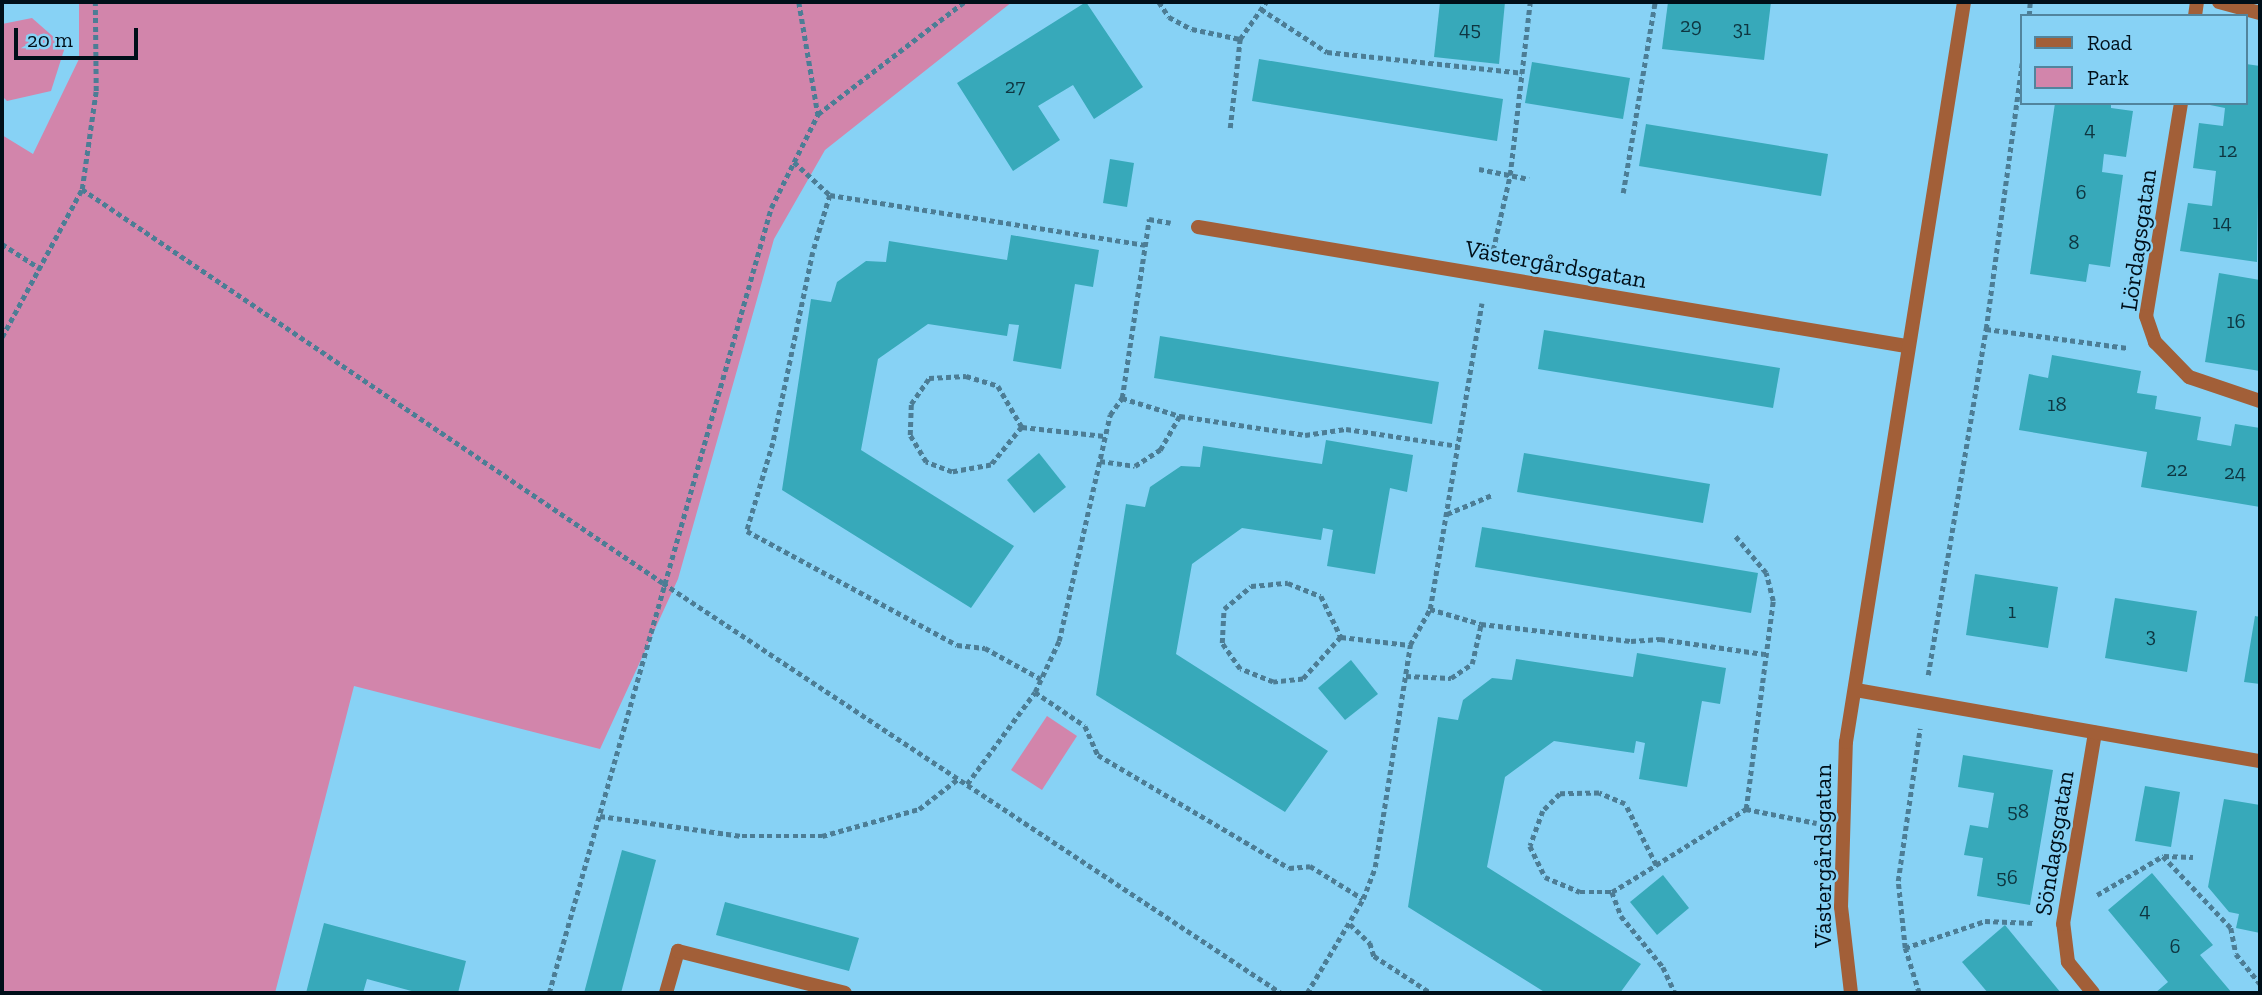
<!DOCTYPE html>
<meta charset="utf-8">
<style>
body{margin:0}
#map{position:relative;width:2262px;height:995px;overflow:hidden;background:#87d2f5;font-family:"Zilla Slab",serif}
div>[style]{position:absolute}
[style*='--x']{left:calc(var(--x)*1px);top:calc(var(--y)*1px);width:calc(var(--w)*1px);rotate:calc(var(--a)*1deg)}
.green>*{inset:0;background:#d285ab}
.building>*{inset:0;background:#37a9ba}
.path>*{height:4.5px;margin-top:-2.25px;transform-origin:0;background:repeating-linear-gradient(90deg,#4c7d95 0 5px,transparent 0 8.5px)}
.service>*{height:14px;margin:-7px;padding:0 7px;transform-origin:7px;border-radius:7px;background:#a25f38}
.minor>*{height:14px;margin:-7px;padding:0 7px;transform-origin:7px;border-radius:7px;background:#a25f38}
span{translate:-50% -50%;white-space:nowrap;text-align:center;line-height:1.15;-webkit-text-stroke:5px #87d2f5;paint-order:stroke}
.number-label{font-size:21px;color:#0e3641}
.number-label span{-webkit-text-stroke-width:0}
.street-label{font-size:24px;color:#000f19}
.frame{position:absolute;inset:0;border:4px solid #000f19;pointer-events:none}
.legend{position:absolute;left:2020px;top:14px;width:228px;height:91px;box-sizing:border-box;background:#87d2f5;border:2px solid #51849d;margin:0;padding:9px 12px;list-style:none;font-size:21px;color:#000f19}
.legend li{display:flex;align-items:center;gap:14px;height:35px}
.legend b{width:35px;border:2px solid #51849d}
.scale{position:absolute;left:14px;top:28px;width:124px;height:32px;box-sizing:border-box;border:4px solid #000f19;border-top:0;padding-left:9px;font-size:21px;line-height:24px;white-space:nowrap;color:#000f19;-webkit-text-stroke:5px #87d2f5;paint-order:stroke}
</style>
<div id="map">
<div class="green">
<div style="clip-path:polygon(79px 2px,1012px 2px,825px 150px,774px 239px,678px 579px,600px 749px,354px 686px,275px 993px,2px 993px,2px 135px,33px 154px,79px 59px)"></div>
<div style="clip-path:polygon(32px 18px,65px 47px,51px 91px,7px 101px,2px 96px,2px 24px)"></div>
<div style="clip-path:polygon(1047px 716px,1077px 736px,1042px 790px,1011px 770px)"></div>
</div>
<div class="building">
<div style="clip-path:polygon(1086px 2px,1143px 87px,1094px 119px,1073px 85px,1038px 106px,1060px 140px,1013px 171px,957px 83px)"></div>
<div style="clip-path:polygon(1440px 2px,1505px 2px,1499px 64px,1434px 57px)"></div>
<div style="clip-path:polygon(1668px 2px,1771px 2px,1764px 60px,1662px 49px)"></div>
<div style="clip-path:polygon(1259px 59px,1503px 99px,1497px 141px,1252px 101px)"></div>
<div style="clip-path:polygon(1532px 62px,1630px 78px,1623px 119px,1525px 103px)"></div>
<div style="clip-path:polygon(2246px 64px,2260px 66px,2257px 262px,2180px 251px,2188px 203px,2212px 206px,2216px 171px,2193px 168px,2199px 123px,2223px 126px,2225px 108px,2200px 103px,2246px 103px)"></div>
<div style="clip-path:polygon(2055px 103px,2111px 103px,2111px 108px,2133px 111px,2126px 157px,2104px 154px,2102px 172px,2123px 175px,2110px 267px,2089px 264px,2086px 282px,2030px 274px)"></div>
<div style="clip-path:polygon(1646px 124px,1828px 154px,1821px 196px,1639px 166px)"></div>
<div style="clip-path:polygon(1110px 159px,1134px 163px,1127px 207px,1103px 203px)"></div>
<div style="clip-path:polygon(1011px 235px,1099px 250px,1093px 287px,1075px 284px,1061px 369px,1013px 361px,1019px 325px,1009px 324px,1007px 336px,928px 324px,878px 359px,861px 450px,1014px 546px,971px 608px,782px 490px,811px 299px,831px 302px,837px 282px,866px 261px,886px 262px,889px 241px,1007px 260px)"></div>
<div style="clip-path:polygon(2219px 273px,2260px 280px,2260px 371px,2205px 362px)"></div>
<div style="clip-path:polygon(1544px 330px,1780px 368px,1773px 408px,1538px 369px)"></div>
<div style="clip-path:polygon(1160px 336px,1439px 382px,1432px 424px,1154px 378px)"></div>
<div style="clip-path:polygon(2052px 355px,2141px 371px,2137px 393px,2157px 396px,2155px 409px,2201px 417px,2197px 440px,2231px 446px,2235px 424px,2260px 428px,2260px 507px,2141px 487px,2147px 452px,2019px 430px,2029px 374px,2048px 378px)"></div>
<div style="clip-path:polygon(1326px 440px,1413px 455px,1407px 492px,1390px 488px,1375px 574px,1327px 566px,1333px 530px,1323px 528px,1321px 540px,1242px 528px,1192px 564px,1176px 654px,1328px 751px,1285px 812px,1096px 695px,1126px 504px,1145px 507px,1150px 487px,1181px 466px,1200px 467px,1203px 446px,1322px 464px)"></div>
<div style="clip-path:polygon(1039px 453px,1066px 487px,1034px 513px,1007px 480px)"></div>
<div style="clip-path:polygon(1524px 453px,1710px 484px,1703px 523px,1517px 492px)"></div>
<div style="clip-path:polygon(1482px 527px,1758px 573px,1751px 613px,1475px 567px)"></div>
<div style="clip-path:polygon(1975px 574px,2058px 587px,2048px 648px,1966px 635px)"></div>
<div style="clip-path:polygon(2115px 598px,2197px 611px,2187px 672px,2105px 658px)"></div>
<div style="clip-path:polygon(2255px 616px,2260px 617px,2260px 684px,2244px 682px)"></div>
<div style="clip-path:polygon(1637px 653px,1726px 668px,1720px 704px,1702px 701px,1687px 787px,1639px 779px,1645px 743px,1636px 741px,1634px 753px,1554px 741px,1505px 777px,1487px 867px,1641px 964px,1620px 993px,1546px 993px,1408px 907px,1438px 717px,1458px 720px,1463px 700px,1492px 678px,1512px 680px,1516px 659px,1633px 677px)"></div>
<div style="clip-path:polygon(1351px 660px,1378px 694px,1345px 720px,1318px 688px)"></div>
<div style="clip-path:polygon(1963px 755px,2053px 770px,2030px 905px,1977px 896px,1983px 858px,1964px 855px,1970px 825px,1988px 828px,1994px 793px,1958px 787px)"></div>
<div style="clip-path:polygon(2145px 786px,2180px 792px,2171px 847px,2135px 841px)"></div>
<div style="clip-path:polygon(2224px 799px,2260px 805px,2260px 933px,2236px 928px,2239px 914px,2229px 912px,2208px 887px)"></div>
<div style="clip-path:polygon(622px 850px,656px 860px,621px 993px,584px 993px)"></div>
<div style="clip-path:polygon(2152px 873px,2213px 945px,2200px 955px,2232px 993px,2155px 993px,2168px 982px,2108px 910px)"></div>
<div style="clip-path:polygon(1663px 875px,1689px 908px,1657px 935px,1630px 902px)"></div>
<div style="clip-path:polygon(725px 902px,859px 938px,849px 971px,716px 935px)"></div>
<div style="clip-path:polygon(324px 923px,466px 961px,458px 993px,419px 993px,367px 979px,363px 993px,306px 993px)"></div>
<div style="clip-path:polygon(2005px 925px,2061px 993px,1988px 993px,1962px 962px)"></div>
</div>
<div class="path">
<div style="--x:799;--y:2;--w:114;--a:80.4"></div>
<div style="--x:1159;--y:2;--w:18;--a:56"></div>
<div style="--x:1169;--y:17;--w:26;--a:28"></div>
<div style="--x:1192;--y:29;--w:49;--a:11.8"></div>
<div style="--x:1261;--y:9;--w:79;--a:33.1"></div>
<div style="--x:1327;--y:52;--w:196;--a:6.1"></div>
<div style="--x:2029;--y:16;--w:14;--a:-86"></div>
<div style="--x:1230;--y:128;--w:90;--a:-83.6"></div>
<div style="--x:1240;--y:39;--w:45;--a:-54.9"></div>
<div style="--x:794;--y:162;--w:49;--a:42.5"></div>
<div style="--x:830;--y:195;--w:319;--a:9"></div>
<div style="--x:1479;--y:169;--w:51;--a:11.3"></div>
<div style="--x:82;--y:189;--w:99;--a:-81.9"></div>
<div style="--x:96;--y:91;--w:89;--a:-90.6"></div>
<div style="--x:1623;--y:193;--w:194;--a:-80.5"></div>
<div style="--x:830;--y:195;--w:59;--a:106.6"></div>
<div style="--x:813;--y:252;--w:195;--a:101.8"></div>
<div style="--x:773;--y:443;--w:92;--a:106.5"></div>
<div style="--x:747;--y:531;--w:239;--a:28.5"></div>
<div style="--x:957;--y:645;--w:28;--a:6"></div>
<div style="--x:985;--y:648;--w:64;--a:29"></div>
<div style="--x:2;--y:244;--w:46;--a:32.7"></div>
<div style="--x:1493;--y:250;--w:77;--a:-77.2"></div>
<div style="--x:1510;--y:175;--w:174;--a:-83.4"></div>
<div style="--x:1986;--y:329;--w:143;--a:7.6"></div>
<div style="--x:2;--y:337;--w:168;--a:-61.6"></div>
<div style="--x:82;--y:189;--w:702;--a:34.14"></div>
<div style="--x:663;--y:583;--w:742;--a:33.56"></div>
<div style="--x:1122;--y:398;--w:61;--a:17.2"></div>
<div style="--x:1180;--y:416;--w:126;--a:8.6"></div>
<div style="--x:1305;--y:435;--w:41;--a:-8.3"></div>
<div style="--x:1346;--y:429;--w:113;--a:8.6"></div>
<div style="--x:1022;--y:427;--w:49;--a:129.2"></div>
<div style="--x:991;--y:465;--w:40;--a:170"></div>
<div style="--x:952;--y:472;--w:28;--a:-159"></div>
<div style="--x:926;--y:462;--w:31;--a:-121"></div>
<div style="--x:910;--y:435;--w:31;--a:-88"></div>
<div style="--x:911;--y:404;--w:32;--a:-55"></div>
<div style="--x:929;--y:378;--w:37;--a:-3"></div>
<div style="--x:966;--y:376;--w:34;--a:17"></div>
<div style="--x:998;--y:386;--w:48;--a:59.7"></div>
<div style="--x:1022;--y:427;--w:83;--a:6.2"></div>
<div style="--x:1100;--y:461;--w:35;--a:8"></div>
<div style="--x:1135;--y:466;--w:30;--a:-33"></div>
<div style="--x:1160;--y:450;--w:39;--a:-60"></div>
<div style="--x:1447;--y:514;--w:49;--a:-22.9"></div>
<div style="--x:1430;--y:609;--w:53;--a:16.4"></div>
<div style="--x:1481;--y:624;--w:151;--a:6.5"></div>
<div style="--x:1631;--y:641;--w:29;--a:-4"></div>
<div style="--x:1660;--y:639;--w:105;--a:8.2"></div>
<div style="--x:1341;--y:637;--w:57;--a:132.1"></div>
<div style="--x:1303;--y:679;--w:30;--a:174"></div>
<div style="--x:1273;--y:682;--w:35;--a:-158"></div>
<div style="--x:1240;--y:669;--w:32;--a:-125"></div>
<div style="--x:1222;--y:643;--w:34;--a:-87"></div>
<div style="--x:1224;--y:609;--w:35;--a:-40"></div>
<div style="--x:1251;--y:586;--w:37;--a:-5"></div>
<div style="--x:1288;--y:583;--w:35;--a:22"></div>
<div style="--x:1321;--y:596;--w:46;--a:64"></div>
<div style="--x:1341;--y:637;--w:69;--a:6.6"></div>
<div style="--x:1928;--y:675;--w:351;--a:-80.5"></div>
<div style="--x:1986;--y:329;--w:268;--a:-82.3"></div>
<div style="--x:1406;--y:676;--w:45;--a:2.5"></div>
<div style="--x:1451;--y:678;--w:25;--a:-34"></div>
<div style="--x:1472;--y:664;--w:41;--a:-77.3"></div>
<div style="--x:1035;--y:692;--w:60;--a:34.2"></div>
<div style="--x:1085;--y:726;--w:32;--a:66"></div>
<div style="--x:1098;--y:755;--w:222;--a:30.6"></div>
<div style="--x:1289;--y:868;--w:21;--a:-5"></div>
<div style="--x:1310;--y:866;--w:62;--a:31.9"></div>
<div style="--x:967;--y:784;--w:114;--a:-53.5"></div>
<div style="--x:1035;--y:692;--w:56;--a:-64.8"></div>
<div style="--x:1059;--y:641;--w:232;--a:-77.3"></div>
<div style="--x:1110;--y:415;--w:21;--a:-55"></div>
<div style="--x:1122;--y:398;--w:181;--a:-81.4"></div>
<div style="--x:1149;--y:219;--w:22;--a:10"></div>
<div style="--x:1746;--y:809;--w:72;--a:11.2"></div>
<div style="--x:600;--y:816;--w:143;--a:8"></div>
<div style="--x:742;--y:836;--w:80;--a:0"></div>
<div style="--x:822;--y:836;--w:101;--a:-15.6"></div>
<div style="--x:919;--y:809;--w:49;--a:-37.6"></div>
<div style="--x:2164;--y:856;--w:29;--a:2"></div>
<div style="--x:1656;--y:865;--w:68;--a:-116.9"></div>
<div style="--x:1625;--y:804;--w:28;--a:-157"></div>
<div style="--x:1599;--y:793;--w:39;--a:179"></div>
<div style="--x:1560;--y:794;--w:24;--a:135"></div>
<div style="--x:1543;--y:811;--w:37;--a:110"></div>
<div style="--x:1530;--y:846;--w:34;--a:64"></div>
<div style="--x:1545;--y:877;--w:38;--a:23"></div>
<div style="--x:1580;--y:892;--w:32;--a:0"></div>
<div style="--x:1612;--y:892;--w:52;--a:-31.5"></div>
<div style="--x:1656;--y:865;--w:106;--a:-31.9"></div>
<div style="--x:1746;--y:809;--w:210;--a:-82.6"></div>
<div style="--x:1773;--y:601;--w:29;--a:-104"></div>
<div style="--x:1766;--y:573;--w:48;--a:-130"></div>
<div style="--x:1612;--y:892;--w:26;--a:69"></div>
<div style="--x:1621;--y:916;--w:66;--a:50.5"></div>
<div style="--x:1663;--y:967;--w:29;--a:65"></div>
<div style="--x:2097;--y:895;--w:77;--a:-30.6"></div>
<div style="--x:2163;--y:856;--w:99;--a:46.6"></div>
<div style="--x:2231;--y:928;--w:26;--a:79"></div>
<div style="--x:2236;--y:954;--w:38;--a:51"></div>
<div style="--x:1350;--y:924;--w:28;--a:44"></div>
<div style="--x:1370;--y:943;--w:14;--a:73"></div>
<div style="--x:1374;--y:956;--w:68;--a:33"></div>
<div style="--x:1905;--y:948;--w:84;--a:-18.6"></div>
<div style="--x:1985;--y:921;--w:51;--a:2.2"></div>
<div style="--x:549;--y:993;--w:816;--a:-74.21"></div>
<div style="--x:771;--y:208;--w:105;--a:-63.4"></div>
<div style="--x:818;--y:114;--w:184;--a:-37.5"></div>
<div style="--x:1307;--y:993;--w:109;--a:-59.2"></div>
<div style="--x:1363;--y:899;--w:34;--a:-69"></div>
<div style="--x:1375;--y:867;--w:225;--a:-81"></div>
<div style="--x:1410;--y:645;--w:41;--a:-60.9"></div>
<div style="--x:1430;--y:609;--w:310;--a:-80.4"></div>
<div style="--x:1919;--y:993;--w:47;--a:-107.3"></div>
<div style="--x:1905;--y:948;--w:67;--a:-96"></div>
<div style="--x:1898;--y:881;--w:154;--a:-81.8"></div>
</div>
<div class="service">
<div style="--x:2195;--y:16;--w:14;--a:-82"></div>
<div style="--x:2181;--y:103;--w:216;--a:99.3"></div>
<div style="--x:2146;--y:316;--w:28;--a:71"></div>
<div style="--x:2155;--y:342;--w:49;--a:45.8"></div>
<div style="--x:2189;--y:377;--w:75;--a:18.7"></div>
<div style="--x:666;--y:993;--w:44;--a:-74.1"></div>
<div style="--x:678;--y:951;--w:172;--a:14.1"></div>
<div style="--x:2093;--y:993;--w:40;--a:-129"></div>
<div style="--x:2068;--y:962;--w:38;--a:-97"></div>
<div style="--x:2063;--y:924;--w:194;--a:-80.5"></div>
</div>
<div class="minor">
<div style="--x:2219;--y:2;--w:42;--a:15"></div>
<div style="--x:1198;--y:227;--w:718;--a:9.54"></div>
<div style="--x:1856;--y:690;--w:410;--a:10"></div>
<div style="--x:1851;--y:993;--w:87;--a:-96.6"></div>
<div style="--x:1841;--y:907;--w:165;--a:-88.3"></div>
<div style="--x:1846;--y:742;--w:749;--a:-80.94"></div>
</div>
<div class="number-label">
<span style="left:1691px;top:25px">29</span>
<span style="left:1742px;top:28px">31</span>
<span style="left:1470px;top:29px">45</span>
<span style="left:1015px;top:86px">27</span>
<span style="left:2090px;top:129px">4</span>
<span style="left:2228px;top:150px">12</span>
<span style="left:2081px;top:192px">6</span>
<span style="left:2222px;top:222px">14</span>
<span style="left:2074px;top:242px">8</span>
<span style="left:2236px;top:321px">16</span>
<span style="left:2057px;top:404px">18</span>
<span style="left:2177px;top:469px">22</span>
<span style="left:2235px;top:472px">24</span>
<span style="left:2012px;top:611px">1</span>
<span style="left:2151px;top:635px">3</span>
<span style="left:2018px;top:811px">58</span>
<span style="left:2007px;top:877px">56</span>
<span style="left:2145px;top:910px">4</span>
<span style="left:2175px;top:946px">6</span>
</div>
<div class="street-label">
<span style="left:2138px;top:240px;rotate:-82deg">Lördagsgatan</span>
<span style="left:1556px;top:264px;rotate:10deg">Västergårdsgatan</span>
<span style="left:2054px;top:843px;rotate:-81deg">Söndagsgatan</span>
<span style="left:1823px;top:856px;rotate:-90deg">Västergårdsgatan</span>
</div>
<div class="frame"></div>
<ul class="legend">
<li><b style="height:9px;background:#a25f38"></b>Road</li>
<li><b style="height:19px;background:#d285ab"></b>Park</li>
</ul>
<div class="scale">20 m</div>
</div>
